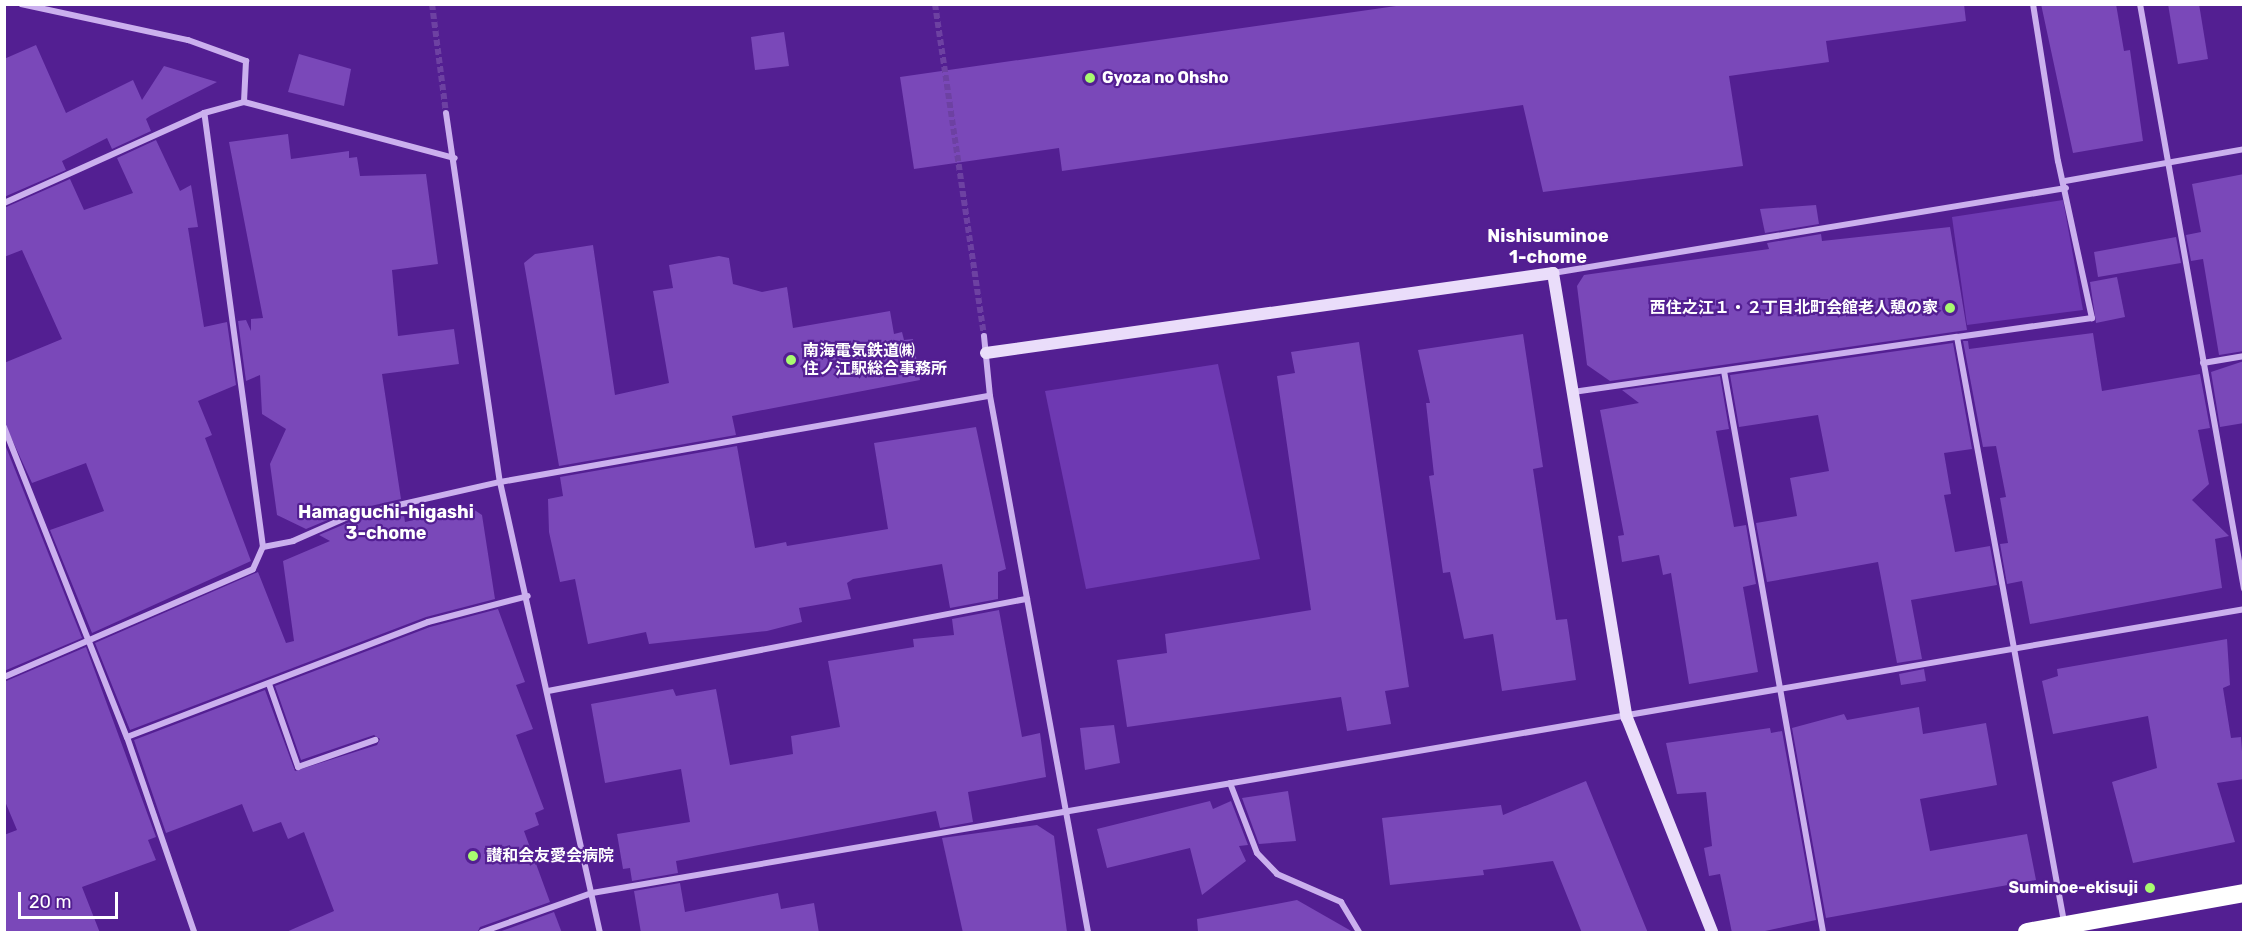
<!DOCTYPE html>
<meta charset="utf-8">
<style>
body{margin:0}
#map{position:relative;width:2248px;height:937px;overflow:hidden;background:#531f92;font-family:Rubik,"Noto Sans JP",sans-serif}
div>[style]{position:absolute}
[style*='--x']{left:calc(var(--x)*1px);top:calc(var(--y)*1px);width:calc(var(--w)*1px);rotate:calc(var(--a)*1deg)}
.green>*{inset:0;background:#6e39b2}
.building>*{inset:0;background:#7a48b9}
.street-tunnel>*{height:6px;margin-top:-3px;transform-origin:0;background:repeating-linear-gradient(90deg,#6d41a2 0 6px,transparent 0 9px)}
.street>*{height:6px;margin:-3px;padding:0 3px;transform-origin:3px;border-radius:3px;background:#cbb0ee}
.secondary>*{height:12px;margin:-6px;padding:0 6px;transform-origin:6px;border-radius:6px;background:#eaddfa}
.highway>*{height:18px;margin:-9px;padding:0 9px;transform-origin:9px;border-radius:9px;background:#fff}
.dots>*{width:16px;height:16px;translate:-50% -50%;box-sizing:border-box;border:3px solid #531f92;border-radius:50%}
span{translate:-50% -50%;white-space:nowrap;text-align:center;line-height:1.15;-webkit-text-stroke:4.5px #531f92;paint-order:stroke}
.poi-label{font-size:16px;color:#fff;font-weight:700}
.left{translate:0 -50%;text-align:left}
.right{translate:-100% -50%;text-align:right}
.neighbourhood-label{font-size:18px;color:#fff;font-weight:700}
.frame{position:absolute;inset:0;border:6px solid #fff;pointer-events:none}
.scale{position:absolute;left:18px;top:892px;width:100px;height:27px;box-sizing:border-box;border:3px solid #fff;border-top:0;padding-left:8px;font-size:18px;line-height:21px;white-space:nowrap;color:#fff;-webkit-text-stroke:4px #531f92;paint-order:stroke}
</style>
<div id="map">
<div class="green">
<div style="clip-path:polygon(2063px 200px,2083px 310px,1967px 325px,1952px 217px)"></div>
<div style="clip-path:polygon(1218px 364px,1260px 559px,1086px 589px,1045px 391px)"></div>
</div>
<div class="building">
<div style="clip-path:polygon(1410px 4px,1964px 4px,1966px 21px,1826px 41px,1829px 62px,1729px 76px,1743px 166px,1543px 192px,1523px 105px,1062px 171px,1059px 148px,914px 169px,900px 77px)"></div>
<div style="clip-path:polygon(2041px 4px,2116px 4px,2124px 51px,2130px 50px,2143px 141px,2073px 153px)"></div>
<div style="clip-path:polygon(2168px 4px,2199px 4px,2208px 59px,2178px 64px)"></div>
<div style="clip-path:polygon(784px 32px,789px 66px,755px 70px,751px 37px)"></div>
<div style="clip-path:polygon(36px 45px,66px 113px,133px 80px,142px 100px,164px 66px,217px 82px,150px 116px,146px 119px,151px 131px,112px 149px,107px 138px,62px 161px,66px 170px,4px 197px,4px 59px)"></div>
<div style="clip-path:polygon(299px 54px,351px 69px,344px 106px,288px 92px)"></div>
<div style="clip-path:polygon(288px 134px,291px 159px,349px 151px,349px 158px,357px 157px,360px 176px,426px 174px,438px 264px,392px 270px,398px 336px,454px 329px,459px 364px,382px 374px,401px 499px,349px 511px,306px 529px,277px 515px,270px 464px,286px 429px,262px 414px,260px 375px,246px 381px,238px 321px,246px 320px,251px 331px,251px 319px,263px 318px,229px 142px)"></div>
<div style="clip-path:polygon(156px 140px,180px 191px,191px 185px,198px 227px,188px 228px,204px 327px,227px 322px,236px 385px,198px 401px,212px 435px,205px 438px,251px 561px,92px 633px,50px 530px,104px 511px,86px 463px,32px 483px,4px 422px,4px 363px,62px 339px,22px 250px,4px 257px,4px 208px,70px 179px,84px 210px,133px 193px,117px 158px)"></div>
<div style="clip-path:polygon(2244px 174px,2244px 351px,2219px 355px,2203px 259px,2191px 261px,2186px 235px,2201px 232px,2192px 184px)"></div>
<div style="clip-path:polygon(1816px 205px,1819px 224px,1765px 233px,1760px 209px)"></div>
<div style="clip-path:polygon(1950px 227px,1967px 330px,1610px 381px,1587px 365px,1577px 286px,1584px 275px,1769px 249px,1767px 243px,1821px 234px,1822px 241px)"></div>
<div style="clip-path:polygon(2176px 237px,2181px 263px,2098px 277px,2094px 252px)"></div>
<div style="clip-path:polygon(593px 245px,615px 395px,669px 383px,653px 291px,673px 288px,669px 265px,719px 256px,729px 258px,733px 284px,762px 292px,787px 287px,793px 328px,890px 311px,894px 334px,902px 332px,904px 340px,913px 339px,920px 380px,732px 416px,736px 435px,559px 466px,524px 263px,535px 254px)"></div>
<div style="clip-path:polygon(2117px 277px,2125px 317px,2096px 323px,2090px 282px)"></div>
<div style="clip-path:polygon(2093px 333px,2102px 391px,2200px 374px,2210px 428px,2198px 430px,2209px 484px,2192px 500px,2229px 536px,2215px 539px,2222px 588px,2030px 624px,2022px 581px,2007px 584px,2000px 544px,2008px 543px,2000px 498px,2006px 497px,1996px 446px,1983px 447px,1963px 341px,1968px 341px,1969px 349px)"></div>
<div style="clip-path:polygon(1523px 334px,1543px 467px,1533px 469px,1556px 620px,1567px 619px,1576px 680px,1502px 691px,1493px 634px,1464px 639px,1450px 572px,1443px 573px,1429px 476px,1434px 475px,1426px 403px,1430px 403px,1418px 350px)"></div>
<div style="clip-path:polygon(1359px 342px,1409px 687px,1385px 691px,1391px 724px,1347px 731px,1341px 697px,1127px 727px,1117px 660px,1167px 653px,1165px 634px,1311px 610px,1277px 376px,1295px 373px,1291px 352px)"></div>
<div style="clip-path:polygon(1953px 343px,1972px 449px,1944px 453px,1951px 494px,1944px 495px,1955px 552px,1990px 546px,1997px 585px,1911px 600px,1922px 659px,1897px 663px,1878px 562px,1767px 582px,1756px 523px,1797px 516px,1790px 478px,1829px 471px,1818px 415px,1739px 427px,1730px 375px)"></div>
<div style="clip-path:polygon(2244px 361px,2244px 423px,2220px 427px,2211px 372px)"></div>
<div style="clip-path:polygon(1720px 376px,1729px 429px,1716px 431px,1734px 527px,1746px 525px,1756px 584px,1743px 587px,1758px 672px,1689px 684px,1671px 573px,1663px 575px,1659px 555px,1622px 562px,1618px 536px,1624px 535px,1600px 410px,1639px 403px,1622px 390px)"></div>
<div style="clip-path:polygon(976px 427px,1006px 569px,998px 572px,998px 599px,950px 608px,942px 564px,853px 579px,847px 583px,851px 599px,799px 608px,802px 622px,767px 631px,649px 644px,646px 632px,588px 644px,575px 579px,560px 582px,549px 532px,548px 499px,563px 496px,560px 477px,737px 446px,755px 548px,786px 542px,787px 546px,888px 529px,874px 443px)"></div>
<div style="clip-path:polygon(4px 442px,82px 638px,4px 671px)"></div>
<div style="clip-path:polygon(470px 507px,482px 515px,495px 599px,426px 617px,130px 730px,95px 643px,258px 572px,286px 643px,294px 641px,283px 561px,330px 541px,319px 535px,352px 521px,403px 509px,405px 522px)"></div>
<div style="clip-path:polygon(498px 609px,525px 682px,516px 685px,533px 729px,516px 735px,544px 809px,535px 813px,539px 825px,524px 831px,550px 902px,480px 927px,477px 933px,284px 933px,334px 911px,304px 832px,288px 839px,281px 822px,253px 832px,242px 804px,166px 833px,134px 740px,265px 690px,295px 771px,377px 745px,380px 739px,374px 735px,301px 760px,275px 686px,430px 627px)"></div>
<div style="clip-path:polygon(999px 610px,1022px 737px,1040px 733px,1046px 777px,968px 792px,973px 822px,940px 828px,936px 811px,676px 861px,678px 873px,632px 881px,630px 868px,623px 869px,617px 834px,690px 822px,681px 769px,605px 783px,591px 704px,673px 689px,676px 696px,716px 689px,730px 765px,793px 754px,791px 736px,840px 727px,828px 661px,914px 647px,913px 639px,954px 635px,952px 619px)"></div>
<div style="clip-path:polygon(2227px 639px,2230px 685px,2223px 688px,2231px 738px,2241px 737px,2244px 779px,2217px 783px,2235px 842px,2133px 863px,2112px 782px,2157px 768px,2148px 716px,2053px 734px,2042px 681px,2058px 676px,2057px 669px)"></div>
<div style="clip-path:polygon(86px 647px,156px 837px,148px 840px,156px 860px,82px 887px,100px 933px,4px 933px,4px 835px,17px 830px,4px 799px,4px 682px)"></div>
<div style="clip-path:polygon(1924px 669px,1926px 681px,1901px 685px,1899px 674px)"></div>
<div style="clip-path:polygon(1919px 707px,1923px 734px,1986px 723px,1997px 785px,1920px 799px,1930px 851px,2027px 834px,2036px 880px,1826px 918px,1792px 728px,1844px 714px,1847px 720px)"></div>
<div style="clip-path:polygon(1114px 725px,1120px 763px,1085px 770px,1080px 728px)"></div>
<div style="clip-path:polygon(1770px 728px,1771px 733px,1782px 731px,1816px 920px,1756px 933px,1732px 933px,1720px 874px,1709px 876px,1704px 848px,1712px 846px,1706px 792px,1677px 794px,1666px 743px)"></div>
<div style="clip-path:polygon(1586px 781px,1648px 933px,1582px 933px,1553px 861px,1483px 870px,1484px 875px,1390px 885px,1382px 818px,1501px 805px,1503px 815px)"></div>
<div style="clip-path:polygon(1288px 791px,1296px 841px,1259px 844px,1242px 798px)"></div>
<div style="clip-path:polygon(1210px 801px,1213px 809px,1231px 801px,1248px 845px,1239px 846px,1246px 861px,1202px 895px,1190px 848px,1107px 868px,1097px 829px)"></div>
<div style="clip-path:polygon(1037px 825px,1054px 836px,1067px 932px,963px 933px,942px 838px)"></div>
<div style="clip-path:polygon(680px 883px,685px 912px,778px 893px,781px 909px,814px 903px,819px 933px,641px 933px,634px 891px)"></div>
<div style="clip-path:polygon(1297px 900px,1353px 932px,1198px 932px,1197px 919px)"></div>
<div style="clip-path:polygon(554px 912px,562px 933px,496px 933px)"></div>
</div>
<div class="street-tunnel">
<div style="--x:432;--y:4;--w:110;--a:82.7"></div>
<div style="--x:935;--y:4;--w:336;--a:81.6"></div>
</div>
<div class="street">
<div style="--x:21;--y:4;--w:171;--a:12.2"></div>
<div style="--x:188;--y:40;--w:62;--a:19.9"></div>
<div style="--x:246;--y:61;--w:41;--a:92.8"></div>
<div style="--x:2033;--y:4;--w:159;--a:81"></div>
<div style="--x:2058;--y:161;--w:161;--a:77.8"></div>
<div style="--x:2092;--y:318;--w:136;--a:172"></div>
<div style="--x:1957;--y:337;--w:595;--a:79.63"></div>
<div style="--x:2140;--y:4;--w:594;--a:79.92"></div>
<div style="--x:446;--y:113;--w:373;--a:81.7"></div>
<div style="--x:500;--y:482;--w:461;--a:77.5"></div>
<div style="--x:2065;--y:181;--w:182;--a:-10.1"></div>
<div style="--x:4;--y:203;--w:219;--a:-24.2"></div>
<div style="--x:204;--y:113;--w:41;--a:-15.4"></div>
<div style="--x:244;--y:102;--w:218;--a:14.9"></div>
<div style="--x:1553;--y:273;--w:520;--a:-9.41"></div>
<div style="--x:984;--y:336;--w:60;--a:84.3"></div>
<div style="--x:990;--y:396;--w:545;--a:79.64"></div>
<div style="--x:2203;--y:363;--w:42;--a:-9.7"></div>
<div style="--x:1724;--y:371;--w:570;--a:79.99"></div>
<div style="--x:1573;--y:392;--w:388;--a:-8.2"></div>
<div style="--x:4;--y:427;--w:334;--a:68.4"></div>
<div style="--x:127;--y:737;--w:206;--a:71"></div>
<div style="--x:263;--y:547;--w:31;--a:-11"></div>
<div style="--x:293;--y:541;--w:62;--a:-23.7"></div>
<div style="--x:350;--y:516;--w:154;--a:-12.8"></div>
<div style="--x:500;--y:482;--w:497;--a:-10"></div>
<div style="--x:4;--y:677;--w:271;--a:-23.4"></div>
<div style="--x:253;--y:569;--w:24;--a:-66"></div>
<div style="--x:263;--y:547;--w:438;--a:-97.7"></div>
<div style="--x:269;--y:684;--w:88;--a:70.7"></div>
<div style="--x:298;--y:767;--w:82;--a:-19.3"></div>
<div style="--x:548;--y:691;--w:488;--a:-10.9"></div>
<div style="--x:127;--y:737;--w:322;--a:-20.9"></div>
<div style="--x:428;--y:622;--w:103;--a:-14.6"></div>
<div style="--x:1230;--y:783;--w:75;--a:68.9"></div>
<div style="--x:1257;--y:853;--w:29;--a:46"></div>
<div style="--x:1277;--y:874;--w:70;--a:23.6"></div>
<div style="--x:1341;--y:902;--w:35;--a:59"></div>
<div style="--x:482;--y:932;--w:117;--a:-19.5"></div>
<div style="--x:592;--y:893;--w:1676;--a:-9.75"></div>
</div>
<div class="secondary">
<div style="--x:986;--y:353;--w:573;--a:-8.03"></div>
<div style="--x:1553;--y:273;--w:451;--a:80.6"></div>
<div style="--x:1627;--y:718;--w:230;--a:68.3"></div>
</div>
<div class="highway">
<div style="--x:2027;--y:932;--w:220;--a:-10.2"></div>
</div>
<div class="dots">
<div style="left:1090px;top:78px;background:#a8fb70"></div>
<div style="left:1950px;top:308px;background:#a8fb70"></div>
<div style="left:791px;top:360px;background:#a8fb70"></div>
<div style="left:473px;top:856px;background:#a8fb70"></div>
<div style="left:2150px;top:888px;background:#a8fb70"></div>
</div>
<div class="poi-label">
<span class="left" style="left:1102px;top:78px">Gyoza no Ohsho</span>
<span class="right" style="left:1938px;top:308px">西住之江１・２丁目北町会館老人憩の家</span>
<span class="left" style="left:803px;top:360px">南海電気鉄道㈱<br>住ノ江駅総合事務所</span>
<span class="left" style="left:486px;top:856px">讃和会友愛会病院</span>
<span class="right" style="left:2138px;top:888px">Suminoe-ekisuji</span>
</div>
<div class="neighbourhood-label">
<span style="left:1548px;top:247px">Nishisuminoe<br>1-chome</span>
<span style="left:386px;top:523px">Hamaguchi-higashi<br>3-chome</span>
</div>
<div class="frame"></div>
<div class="scale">20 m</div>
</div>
